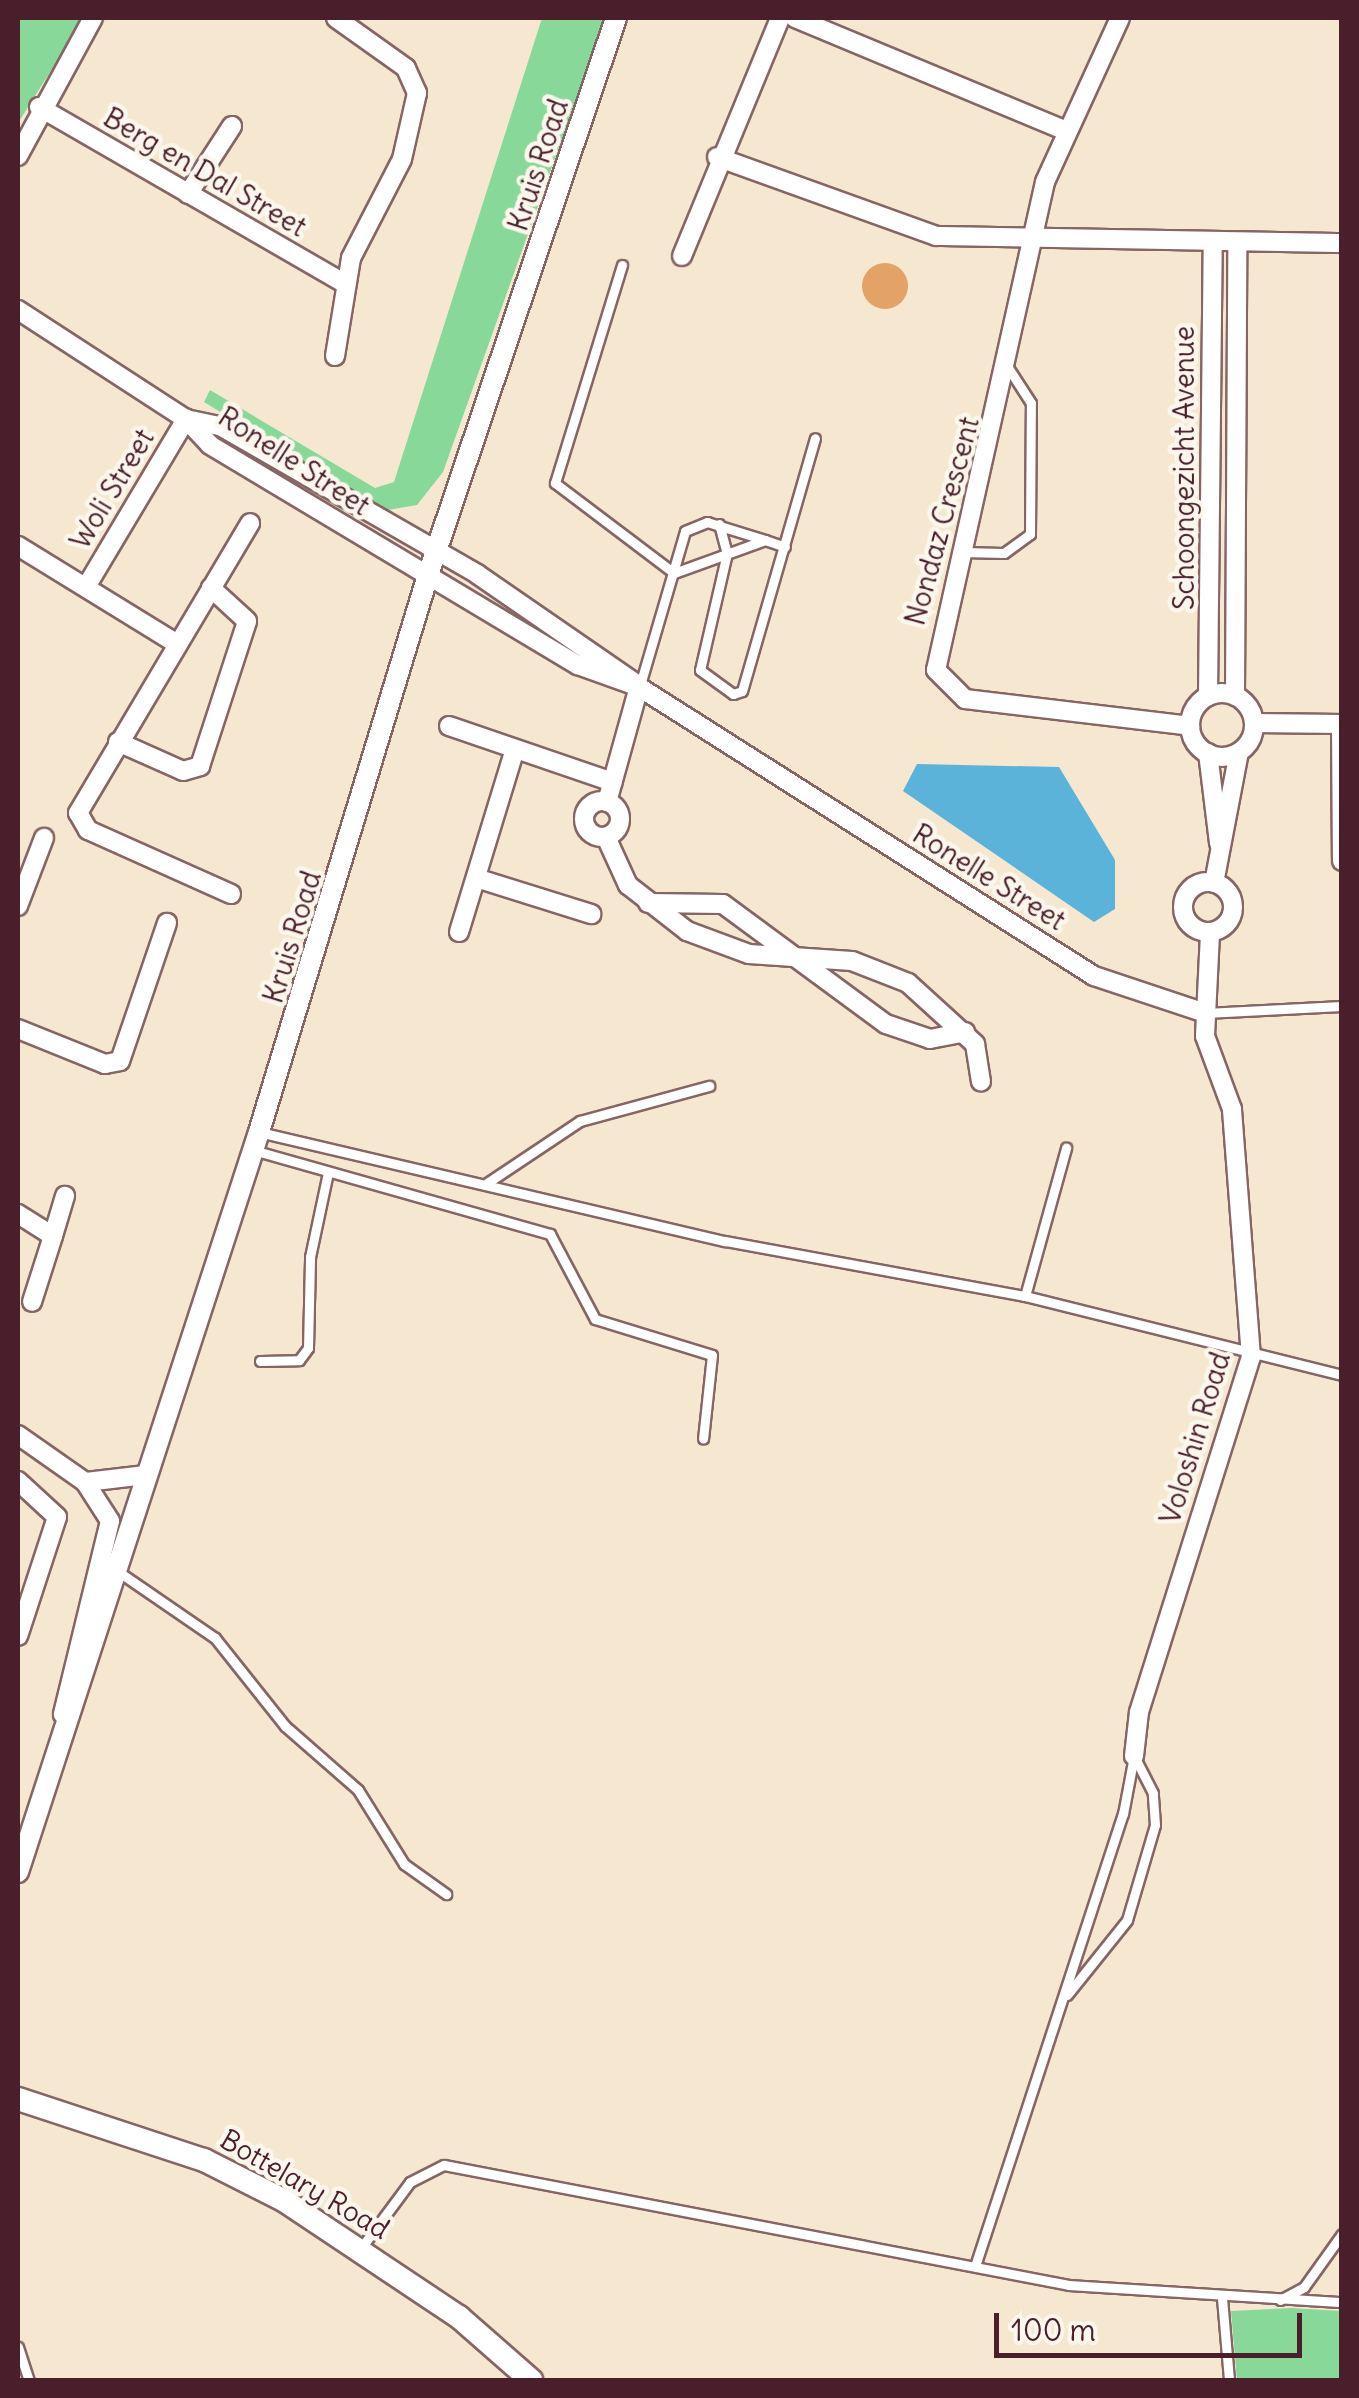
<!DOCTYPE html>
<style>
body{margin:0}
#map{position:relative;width:1359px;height:2398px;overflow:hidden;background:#f5e7d0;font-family:Delius,sans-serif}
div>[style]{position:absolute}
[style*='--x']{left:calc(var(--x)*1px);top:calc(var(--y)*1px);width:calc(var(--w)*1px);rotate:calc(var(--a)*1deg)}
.green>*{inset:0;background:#88d999}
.water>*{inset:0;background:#5cb3d9}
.building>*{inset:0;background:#e4a366}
.round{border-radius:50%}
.roads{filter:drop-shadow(2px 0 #866565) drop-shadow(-2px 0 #866565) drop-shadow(0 2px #866565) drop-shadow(0 -2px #866565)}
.service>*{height:9px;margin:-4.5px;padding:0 4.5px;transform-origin:4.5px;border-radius:4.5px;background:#fff}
.minor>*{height:18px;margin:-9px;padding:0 9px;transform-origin:9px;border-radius:9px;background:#fff}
.minor>.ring{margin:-9px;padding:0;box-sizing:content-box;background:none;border:18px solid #fff;border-radius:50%}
.tertiary>*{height:20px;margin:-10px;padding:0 10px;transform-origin:10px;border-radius:10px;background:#fff}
.secondary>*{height:22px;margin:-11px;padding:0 11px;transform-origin:11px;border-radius:11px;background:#fff}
span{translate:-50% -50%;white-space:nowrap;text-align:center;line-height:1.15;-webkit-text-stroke:9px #fbf7ec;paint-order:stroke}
.street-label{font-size:28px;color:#4a1f2b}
.frame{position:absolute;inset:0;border:20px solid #4a1f2b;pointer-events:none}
.scale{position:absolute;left:994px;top:2313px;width:308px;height:45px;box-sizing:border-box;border:5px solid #4a1f2b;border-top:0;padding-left:12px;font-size:30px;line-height:35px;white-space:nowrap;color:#4a1f2b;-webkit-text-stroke:8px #fbf7ec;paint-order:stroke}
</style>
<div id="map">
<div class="green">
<div style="clip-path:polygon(18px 18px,84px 18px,18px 123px)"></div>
<div style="clip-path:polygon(542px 18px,605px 18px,443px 472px,417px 505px,382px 511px,204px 402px,210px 390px,375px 488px,394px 482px)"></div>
<div style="clip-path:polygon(1291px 2308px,1341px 2311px,1341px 2380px,1237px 2380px,1231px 2311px)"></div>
</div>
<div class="water">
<div style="clip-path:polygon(917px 764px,1059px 767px,1115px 860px,1115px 909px,1094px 922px,903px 791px)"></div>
</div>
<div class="building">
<div class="round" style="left:862px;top:263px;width:46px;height:46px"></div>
</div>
<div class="roads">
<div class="service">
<div style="--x:622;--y:265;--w:228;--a:107.1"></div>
<div style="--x:555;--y:483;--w:149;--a:37.1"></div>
<div style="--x:719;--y:524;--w:30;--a:75"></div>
<div style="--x:727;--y:553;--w:120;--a:103"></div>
<div style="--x:700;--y:670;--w:41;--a:36"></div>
<div style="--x:733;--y:694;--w:9;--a:-18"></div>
<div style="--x:742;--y:691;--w:263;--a:-73.9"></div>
<div style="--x:962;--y:552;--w:42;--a:1.4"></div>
<div style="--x:1004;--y:553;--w:32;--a:-36"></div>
<div style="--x:1030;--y:534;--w:131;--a:-89.6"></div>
<div style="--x:1031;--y:403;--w:40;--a:-122.9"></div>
<div style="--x:674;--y:573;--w:97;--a:-19.9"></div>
<div style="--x:765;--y:540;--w:21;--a:19"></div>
<div style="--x:640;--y:685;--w:160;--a:-73.7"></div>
<div style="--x:685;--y:531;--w:24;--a:-22"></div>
<div style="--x:707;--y:522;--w:61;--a:17.2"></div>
<div style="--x:1205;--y:1013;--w:137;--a:-2.9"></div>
<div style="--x:259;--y:1132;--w:479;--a:13.2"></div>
<div style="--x:725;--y:1241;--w:305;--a:10.4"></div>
<div style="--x:1025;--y:1296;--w:154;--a:-74.5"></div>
<div style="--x:253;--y:1150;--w:309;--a:15.8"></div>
<div style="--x:550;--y:1234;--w:96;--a:62.1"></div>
<div style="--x:595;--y:1319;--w:122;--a:17.1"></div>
<div style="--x:712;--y:1355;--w:84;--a:96.1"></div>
<div style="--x:487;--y:1183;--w:112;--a:-33.7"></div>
<div style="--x:580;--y:1121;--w:134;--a:-15.2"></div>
<div style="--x:1025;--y:1296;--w:327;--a:14"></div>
<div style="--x:260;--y:1361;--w:39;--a:-1"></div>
<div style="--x:299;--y:1360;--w:15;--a:-53"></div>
<div style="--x:308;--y:1348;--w:91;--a:-88.7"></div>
<div style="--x:310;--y:1257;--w:87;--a:-78"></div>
<div style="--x:116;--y:1570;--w:120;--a:34.5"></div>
<div style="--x:215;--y:1638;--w:112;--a:51.5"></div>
<div style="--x:285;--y:1726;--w:97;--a:41.2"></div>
<div style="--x:358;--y:1790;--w:87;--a:58.1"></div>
<div style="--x:404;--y:1864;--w:52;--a:35.5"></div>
<div style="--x:1067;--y:1995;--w:96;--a:-51.3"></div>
<div style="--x:1127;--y:1920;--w:99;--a:-73.6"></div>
<div style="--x:1155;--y:1825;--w:32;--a:-94"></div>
<div style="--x:1153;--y:1793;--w:42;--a:-117.2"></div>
<div style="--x:361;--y:2248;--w:82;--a:-53.4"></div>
<div style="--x:410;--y:2182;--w:38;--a:-27"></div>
<div style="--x:444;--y:2165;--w:636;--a:10.87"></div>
<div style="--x:1069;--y:2285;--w:274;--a:3.6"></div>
<div style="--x:975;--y:2266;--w:476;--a:-71.9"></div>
<div style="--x:1123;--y:1814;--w:59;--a:-79.3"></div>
<div style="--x:1222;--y:2298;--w:82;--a:85.1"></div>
<div style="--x:1280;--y:2300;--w:27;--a:-28"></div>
<div style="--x:1304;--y:2287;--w:65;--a:-54.4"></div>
<div style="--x:18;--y:2347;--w:35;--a:72"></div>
</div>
<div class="minor">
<div style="--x:795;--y:18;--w:295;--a:22.6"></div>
<div style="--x:1120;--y:18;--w:180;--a:114.6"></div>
<div style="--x:1045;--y:182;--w:500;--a:102.59"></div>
<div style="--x:936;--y:670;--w:41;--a:45"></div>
<div style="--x:965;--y:699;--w:227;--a:6.8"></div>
<div style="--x:39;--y:107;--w:354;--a:30"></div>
<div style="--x:18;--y:156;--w:157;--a:-61.5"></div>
<div style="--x:717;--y:157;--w:233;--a:19.8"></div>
<div style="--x:936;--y:236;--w:406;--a:1"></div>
<div style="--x:188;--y:194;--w:81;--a:-57.1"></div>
<div style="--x:682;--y:256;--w:257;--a:-67.6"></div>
<div style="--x:18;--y:310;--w:200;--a:33"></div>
<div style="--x:186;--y:419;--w:35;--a:47"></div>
<div style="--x:210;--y:445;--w:429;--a:30.9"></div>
<div style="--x:578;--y:665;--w:65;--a:19.8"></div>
<div style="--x:639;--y:687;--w:539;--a:32.42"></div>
<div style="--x:1094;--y:976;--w:117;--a:18.4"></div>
<div style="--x:335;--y:356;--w:99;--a:-80.7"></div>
<div style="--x:351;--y:258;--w:111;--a:-62.7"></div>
<div style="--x:402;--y:159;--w:68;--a:-77.2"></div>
<div style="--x:417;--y:93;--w:27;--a:-114"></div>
<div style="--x:406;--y:68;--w:86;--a:-144.5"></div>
<div style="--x:186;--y:419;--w:35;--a:12"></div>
<div style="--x:220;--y:426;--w:297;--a:29.9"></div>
<div style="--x:477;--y:574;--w:192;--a:34.6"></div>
<div style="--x:18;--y:546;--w:187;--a:31.6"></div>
<div style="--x:86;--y:587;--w:196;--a:-59.2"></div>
<div class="ring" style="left:1190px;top:693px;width:46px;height:46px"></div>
<div style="--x:1208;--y:696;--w:455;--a:-89.4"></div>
<div style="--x:1235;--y:696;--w:454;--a:-89.7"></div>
<div style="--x:1254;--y:723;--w:88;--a:0.7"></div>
<div style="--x:1341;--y:724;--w:137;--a:89.6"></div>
<div style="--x:449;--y:726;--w:173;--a:18.9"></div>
<div style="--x:118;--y:742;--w:71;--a:24"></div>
<div style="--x:183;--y:771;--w:18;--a:-16"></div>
<div style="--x:200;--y:766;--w:152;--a:-72"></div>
<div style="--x:247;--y:621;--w:49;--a:-137.5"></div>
<div style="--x:1208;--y:753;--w:91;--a:83"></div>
<div class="ring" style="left:584px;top:801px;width:18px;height:18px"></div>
<div style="--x:607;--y:802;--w:119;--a:-74.5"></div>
<div style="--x:606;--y:837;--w:53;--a:65.4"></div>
<div style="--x:628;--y:885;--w:75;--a:37.9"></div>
<div style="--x:687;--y:931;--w:66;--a:20.4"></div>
<div style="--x:749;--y:954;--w:103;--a:3.9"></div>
<div style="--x:852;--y:961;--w:60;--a:21.4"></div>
<div style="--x:908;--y:983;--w:91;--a:42.3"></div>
<div style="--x:975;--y:1044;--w:38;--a:81"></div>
<div style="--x:476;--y:878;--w:121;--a:17.4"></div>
<div class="ring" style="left:1183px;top:882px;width:32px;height:32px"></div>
<div style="--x:1214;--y:883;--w:133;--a:-79.2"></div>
<div style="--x:231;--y:894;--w:157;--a:-155.9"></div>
<div style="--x:88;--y:830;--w:20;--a:-120"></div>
<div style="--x:78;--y:813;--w:337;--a:-59.3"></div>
<div style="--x:648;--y:903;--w:75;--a:0.8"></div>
<div style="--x:723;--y:904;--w:202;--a:36.4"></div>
<div style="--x:886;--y:1024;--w:46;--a:18.8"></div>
<div style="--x:930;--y:1039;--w:36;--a:-11"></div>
<div style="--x:18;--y:906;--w:73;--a:-69.1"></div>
<div style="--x:459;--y:932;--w:191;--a:-73"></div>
<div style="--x:18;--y:1029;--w:94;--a:21.9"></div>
<div style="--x:105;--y:1064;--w:15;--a:-11"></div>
<div style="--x:120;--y:1061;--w:146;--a:-71.2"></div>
<div style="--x:18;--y:1214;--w:41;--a:32.2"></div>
<div style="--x:53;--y:1236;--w:69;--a:107.7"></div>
<div style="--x:53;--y:1236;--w:42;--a:-73.3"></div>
<div style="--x:18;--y:1435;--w:82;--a:35"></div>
<div style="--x:85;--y:1482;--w:46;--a:57.3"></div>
<div style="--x:110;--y:1521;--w:199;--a:103.7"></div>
<div style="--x:18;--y:1481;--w:53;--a:42.7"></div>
<div style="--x:57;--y:1517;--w:125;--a:108.1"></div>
<div style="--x:86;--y:1482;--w:60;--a:-6.7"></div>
<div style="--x:1134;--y:1756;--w:44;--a:-83.5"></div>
<div style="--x:1139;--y:1712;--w:372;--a:-72.5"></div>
<div style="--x:1251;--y:1357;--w:249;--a:-94.4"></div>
<div style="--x:1232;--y:1109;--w:78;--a:-110.3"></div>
<div style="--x:1205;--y:1036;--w:104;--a:-87.2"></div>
</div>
<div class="tertiary">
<div style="--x:18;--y:1872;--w:778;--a:-71.96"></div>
<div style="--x:259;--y:1132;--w:582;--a:-73.12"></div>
<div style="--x:428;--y:575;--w:588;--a:-71.35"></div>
</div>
<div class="secondary">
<div style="--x:18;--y:2099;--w:196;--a:18.2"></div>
<div style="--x:204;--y:2160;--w:91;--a:26.8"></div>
<div style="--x:285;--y:2201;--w:209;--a:33.7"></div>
<div style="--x:459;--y:2317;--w:96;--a:41.2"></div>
</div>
</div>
<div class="street-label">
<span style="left:538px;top:165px;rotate:-72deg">Kruis Road</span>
<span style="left:205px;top:172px;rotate:30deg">Berg en Dal Street</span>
<span style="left:294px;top:461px;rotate:33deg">Ronelle Street</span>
<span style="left:1184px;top:468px;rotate:-90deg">Schoongezicht Avenue</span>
<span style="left:112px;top:489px;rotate:-59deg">Woli Street</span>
<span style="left:942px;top:521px;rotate:-75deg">Nondaz Crescent</span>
<span style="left:989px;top:877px;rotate:32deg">Ronelle Street</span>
<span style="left:292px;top:937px;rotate:-73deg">Kruis Road</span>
<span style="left:1195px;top:1438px;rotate:-73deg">Voloshin Road</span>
<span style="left:305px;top:2184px;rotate:30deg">Bottelary Road</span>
</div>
<div class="frame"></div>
<div class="scale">100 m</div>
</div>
